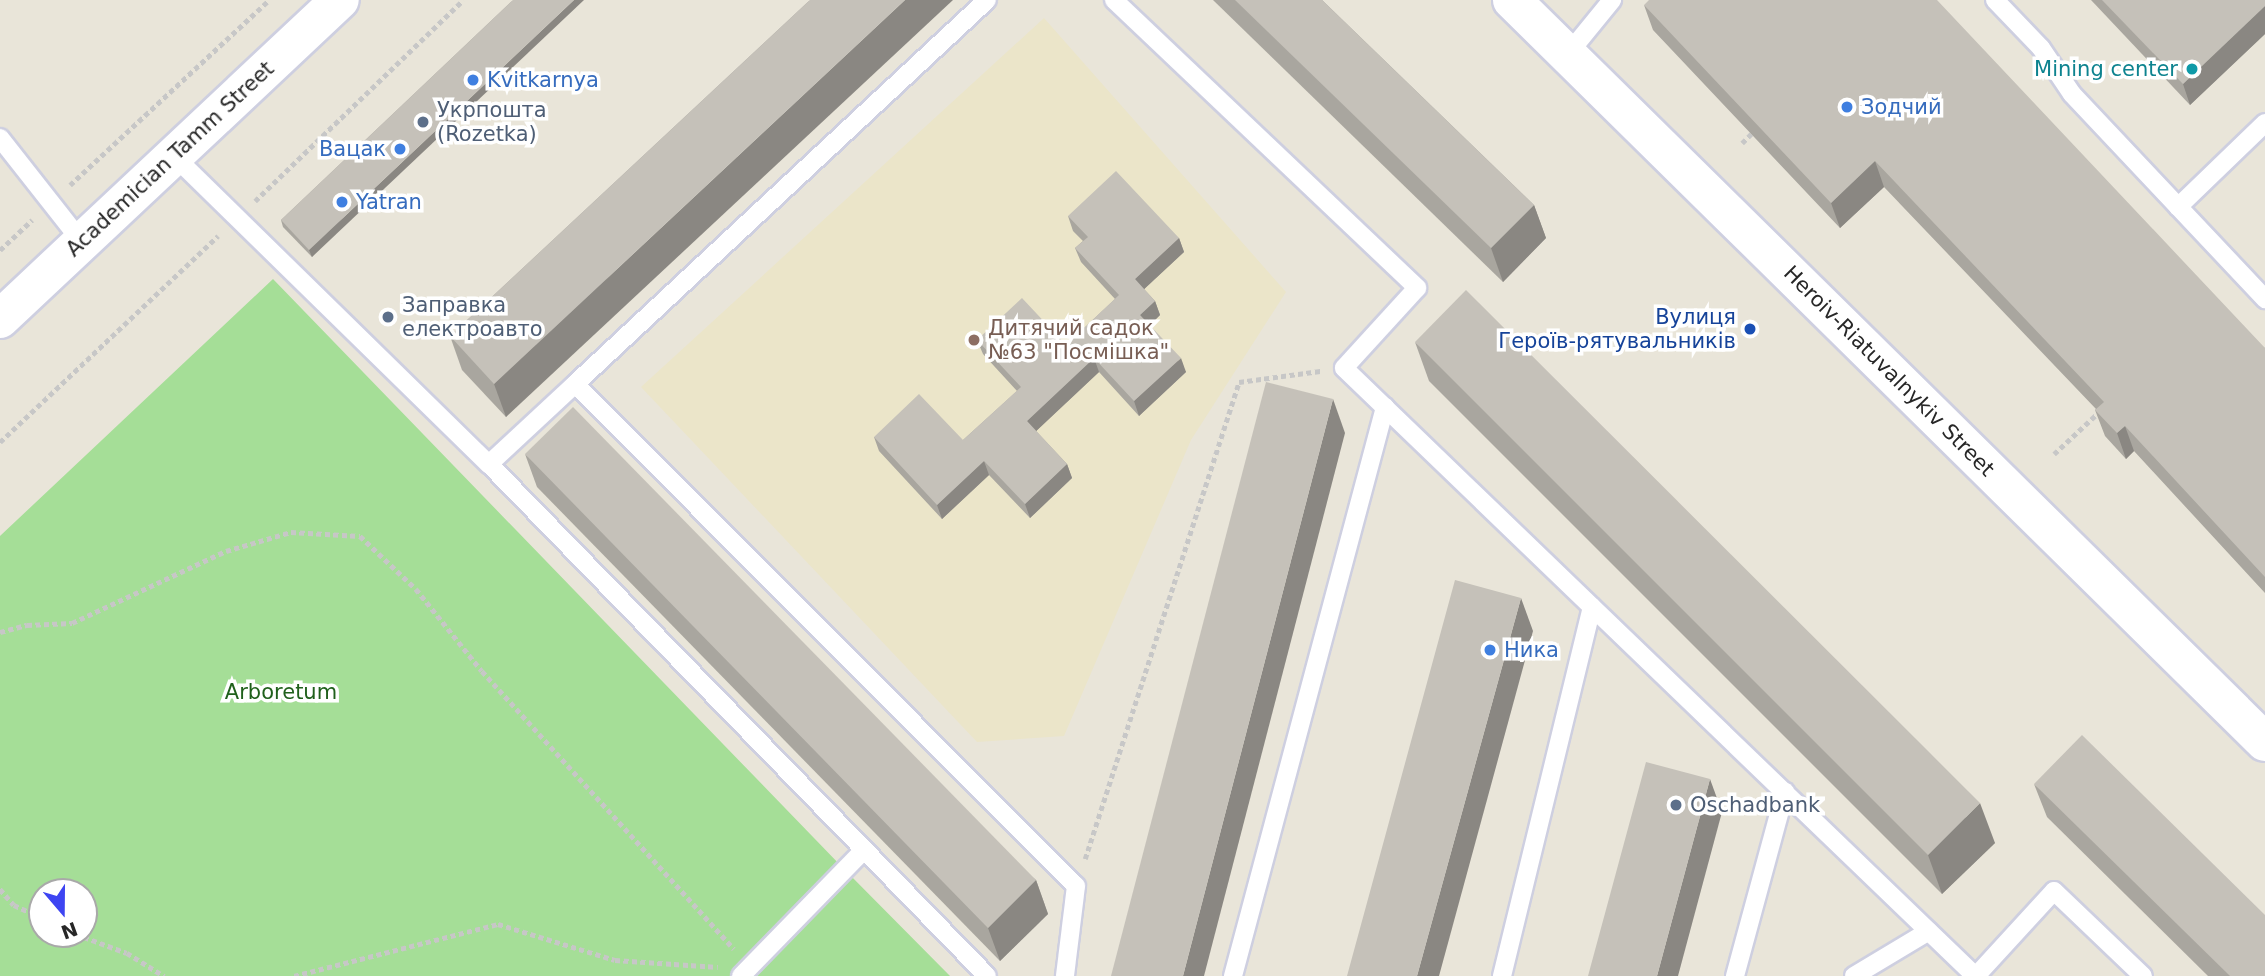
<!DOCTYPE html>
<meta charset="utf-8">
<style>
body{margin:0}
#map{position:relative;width:2265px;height:976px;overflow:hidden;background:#e9e5d9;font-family:"DejaVu Sans",sans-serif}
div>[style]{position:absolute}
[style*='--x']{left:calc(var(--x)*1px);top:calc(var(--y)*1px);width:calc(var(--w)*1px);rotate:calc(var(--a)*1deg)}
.education>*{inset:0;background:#ebe5c9}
.green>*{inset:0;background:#a5de97}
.path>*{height:4.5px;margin-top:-2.25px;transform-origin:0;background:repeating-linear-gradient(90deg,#c7c7c7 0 5px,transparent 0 8.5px)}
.roads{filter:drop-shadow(2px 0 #cecfe0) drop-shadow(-2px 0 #cecfe0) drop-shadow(0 2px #cecfe0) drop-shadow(0 -2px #cecfe0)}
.lane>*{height:18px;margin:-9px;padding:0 9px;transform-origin:9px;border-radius:9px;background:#fff}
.secondary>*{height:38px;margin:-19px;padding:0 19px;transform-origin:19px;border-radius:19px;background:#fff}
.wall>*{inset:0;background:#a9a69f}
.shaded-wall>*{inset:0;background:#8a8782}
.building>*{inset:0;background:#c5c1b9}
.dots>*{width:19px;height:19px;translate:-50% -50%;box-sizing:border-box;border:4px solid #fff;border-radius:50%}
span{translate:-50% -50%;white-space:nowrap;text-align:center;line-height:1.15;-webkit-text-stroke:7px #fff;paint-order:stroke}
.culture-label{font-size:21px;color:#0d838f}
.right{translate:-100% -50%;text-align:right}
.shop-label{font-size:21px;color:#366cbe}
.left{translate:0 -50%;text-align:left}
.service-label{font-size:21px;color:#4e5e75}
.street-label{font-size:21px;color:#272727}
.transit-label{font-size:21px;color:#164399}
.education-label{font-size:21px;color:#785e54}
.park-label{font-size:21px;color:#20601c}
.north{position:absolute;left:28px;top:878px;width:70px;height:70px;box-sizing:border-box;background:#fff;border:2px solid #a9a9a9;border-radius:50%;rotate:160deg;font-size:19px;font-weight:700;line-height:28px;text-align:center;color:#272727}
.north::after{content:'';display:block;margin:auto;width:24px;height:32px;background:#3e45f2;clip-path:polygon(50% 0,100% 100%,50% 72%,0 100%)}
</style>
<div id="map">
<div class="education">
<div style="clip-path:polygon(1044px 18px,1286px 292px,1191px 440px,1064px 736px,977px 742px,641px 387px)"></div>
</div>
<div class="green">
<div style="clip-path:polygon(evenodd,273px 279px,843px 868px,950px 976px,0 976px,0 536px,273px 279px,42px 892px,84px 892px,84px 934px,42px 934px,42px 892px)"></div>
</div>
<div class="path">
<div style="--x:1742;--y:143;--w:13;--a:-45"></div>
<div style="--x:70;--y:185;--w:272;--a:-42.9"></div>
<div style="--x:255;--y:201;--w:289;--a:-44"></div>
<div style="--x:0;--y:250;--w:44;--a:-43.2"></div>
<div style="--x:0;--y:442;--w:300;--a:-43.4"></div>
<div style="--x:2054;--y:454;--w:62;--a:-43"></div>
<div style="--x:0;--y:632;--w:28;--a:-15"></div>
<div style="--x:27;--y:625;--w:45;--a:-2.5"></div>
<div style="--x:72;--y:623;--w:170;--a:-25.1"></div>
<div style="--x:226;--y:551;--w:68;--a:-16.3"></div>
<div style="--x:291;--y:532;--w:69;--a:3.3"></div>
<div style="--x:360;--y:536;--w:77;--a:43.4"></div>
<div style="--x:416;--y:589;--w:105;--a:51.2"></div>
<div style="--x:482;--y:671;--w:375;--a:47.8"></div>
<div style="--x:1085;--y:859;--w:501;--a:-72.11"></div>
<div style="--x:1239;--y:382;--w:82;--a:-7.7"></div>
<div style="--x:0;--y:889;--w:21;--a:49"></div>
<div style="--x:14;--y:905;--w:31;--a:25"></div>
<div style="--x:76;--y:934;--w:54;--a:20.4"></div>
<div style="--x:127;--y:953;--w:44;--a:31.9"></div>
<div style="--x:294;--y:976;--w:211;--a:-14.3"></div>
<div style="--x:498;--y:924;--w:122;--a:17.1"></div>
<div style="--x:615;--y:960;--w:103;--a:3.9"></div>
</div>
<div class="roads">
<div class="lane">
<div style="--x:1114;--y:0;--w:418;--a:43.5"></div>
<div style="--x:1417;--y:288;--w:108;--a:132.4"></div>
<div style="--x:1344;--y:368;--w:875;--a:43.93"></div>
<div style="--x:1995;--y:0;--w:66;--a:46.2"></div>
<div style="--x:2041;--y:48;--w:55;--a:56"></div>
<div style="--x:2072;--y:94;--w:282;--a:46.7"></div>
<div style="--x:1568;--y:54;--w:70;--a:-50.8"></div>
<div style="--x:0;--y:138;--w:131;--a:51.8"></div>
<div style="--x:174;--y:156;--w:441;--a:44.4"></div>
<div style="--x:489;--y:464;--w:714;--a:45.79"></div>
<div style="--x:2178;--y:207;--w:121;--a:-44"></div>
<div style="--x:575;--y:384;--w:563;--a:-42.99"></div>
<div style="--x:489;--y:464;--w:117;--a:-42.9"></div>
<div style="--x:575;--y:384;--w:709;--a:45.06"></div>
<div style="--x:1076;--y:886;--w:91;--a:97"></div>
<div style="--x:741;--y:976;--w:175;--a:-45.7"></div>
<div style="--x:1233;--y:976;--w:589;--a:-75.04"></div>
<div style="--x:1502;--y:976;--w:380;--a:-76.3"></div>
<div style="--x:1735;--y:976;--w:191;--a:-74.8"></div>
<div style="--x:1854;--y:976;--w:87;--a:-31"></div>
<div style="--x:1976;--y:976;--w:115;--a:-47.5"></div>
<div style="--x:2054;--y:891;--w:123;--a:43.7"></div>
</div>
<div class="secondary">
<div style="--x:1512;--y:0;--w:1057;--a:44.58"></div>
<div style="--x:0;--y:319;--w:466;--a:-43.2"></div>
</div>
</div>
<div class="wall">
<div style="clip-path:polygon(513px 0,312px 257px,283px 227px,281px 220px)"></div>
<div style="clip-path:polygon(810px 0,506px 417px,462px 370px,450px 336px)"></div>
<div style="clip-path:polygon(1213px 0,1322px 0,1534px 205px,1546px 238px,1503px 282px)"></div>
<div style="clip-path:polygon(2091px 0,2265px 0,2265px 34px,2190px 105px)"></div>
<div style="clip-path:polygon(1644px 5px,2265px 348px,2265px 593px,2134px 451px,2126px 459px,2105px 436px,2095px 410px,2096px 409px,1884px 187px,1840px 228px,1653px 30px)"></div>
<div style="clip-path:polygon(1068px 216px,1179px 238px,1184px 252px,1144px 289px,1155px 301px,1160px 315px,1150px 325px,1186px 372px,1139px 416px,1099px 372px,1036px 431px,1067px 464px,1072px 478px,1030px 518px,989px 475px,942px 519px,879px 451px,874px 437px,963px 440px,1017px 391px,983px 354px,977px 340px,1066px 345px,1115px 299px,1081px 262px,1075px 248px,1083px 241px,1073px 231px)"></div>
<div style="clip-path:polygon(1415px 342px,1995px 843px,1942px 894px,1429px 381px)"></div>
<div style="clip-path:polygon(525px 454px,1036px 880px,1048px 914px,1000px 961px,537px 487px)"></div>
<div style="clip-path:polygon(2034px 784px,2265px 976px,2208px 976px,2047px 817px)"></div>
</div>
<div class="shaded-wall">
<div style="clip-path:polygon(574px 0,584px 0,312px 257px,309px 250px)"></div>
<div style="clip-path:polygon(905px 0,953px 0,506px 417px,494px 384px)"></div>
<div style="clip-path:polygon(2265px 6px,2265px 34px,2190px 105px,2183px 84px)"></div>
<div style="clip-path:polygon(1875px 161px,1884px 187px,1840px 228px,1831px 203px)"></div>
<div style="clip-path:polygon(1534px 205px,1546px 238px,1503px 282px,1491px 248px)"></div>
<div style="clip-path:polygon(1179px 238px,1184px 252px,1140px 293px,1135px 279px)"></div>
<div style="clip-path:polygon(1155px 301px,1160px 315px,1146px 329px,1140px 315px)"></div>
<div style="clip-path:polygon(1094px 358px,1099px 372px,1032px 435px,1027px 421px)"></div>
<div style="clip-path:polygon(1181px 358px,1186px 372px,1139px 416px,1134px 401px)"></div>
<div style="clip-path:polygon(1333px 399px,1345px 433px,1204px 976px,1183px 976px)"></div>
<div style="clip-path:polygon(2125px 426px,2134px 451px,2126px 459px,2117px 433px)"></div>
<div style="clip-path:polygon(984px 461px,989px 475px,942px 519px,937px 505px)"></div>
<div style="clip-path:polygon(1067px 464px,1072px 478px,1030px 518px,1025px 504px)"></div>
<div style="clip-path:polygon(1521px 598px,1533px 631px,1439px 976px,1417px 976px)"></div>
<div style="clip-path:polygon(1710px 779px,1722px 812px,1678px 976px,1657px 976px)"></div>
<div style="clip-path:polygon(1980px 803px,1995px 843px,1942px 894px,1928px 855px)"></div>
<div style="clip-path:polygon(1036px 880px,1048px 914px,1000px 961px,988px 928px)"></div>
</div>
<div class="building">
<div style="clip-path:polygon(513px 0,574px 0,309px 250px,281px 220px)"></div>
<div style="clip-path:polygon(810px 0,905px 0,494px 384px,450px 336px)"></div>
<div style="clip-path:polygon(1235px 0,1322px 0,1534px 205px,1491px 248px)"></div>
<div style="clip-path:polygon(1649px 0,1937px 0,2265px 348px,2265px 577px,2125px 426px,2117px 433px,2095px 410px,2104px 402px,1875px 161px,1831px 203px,1644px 5px)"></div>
<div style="clip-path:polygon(2102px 0,2265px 0,2265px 6px,2183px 84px)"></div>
<div style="clip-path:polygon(1116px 171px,1179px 238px,1135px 279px,1155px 301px,1140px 315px,1181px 358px,1134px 401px,1094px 358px,1027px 421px,1067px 464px,1025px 504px,984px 461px,937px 505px,874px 437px,919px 394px,963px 440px,1021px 387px,977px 340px,1022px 298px,1066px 345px,1119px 295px,1075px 248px,1088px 237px,1068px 216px)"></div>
<div style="clip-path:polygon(1466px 290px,1980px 803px,1928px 855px,1415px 342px)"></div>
<div style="clip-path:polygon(1266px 382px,1333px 399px,1183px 976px,1111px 976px)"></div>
<div style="clip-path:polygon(573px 407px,1036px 880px,988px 928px,525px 454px)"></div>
<div style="clip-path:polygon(1455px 580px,1521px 598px,1417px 976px,1347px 976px)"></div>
<div style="clip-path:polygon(2082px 735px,2265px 915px,2265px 976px,2230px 976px,2034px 784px)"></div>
<div style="clip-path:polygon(1646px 762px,1710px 779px,1657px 976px,1588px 976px)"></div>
</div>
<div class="dots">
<div style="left:2192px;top:69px;background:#0f9aa8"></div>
<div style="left:473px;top:80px;background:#3f7fe0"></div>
<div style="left:1847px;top:107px;background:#3f7fe0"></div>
<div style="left:423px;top:122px;background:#5c6f8a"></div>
<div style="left:400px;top:149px;background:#3f7fe0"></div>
<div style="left:342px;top:202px;background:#3f7fe0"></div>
<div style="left:388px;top:317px;background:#5c6f8a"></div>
<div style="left:1750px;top:329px;background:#1a4fb4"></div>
<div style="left:974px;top:340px;background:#8d6e63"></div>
<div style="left:1490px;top:650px;background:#3f7fe0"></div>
<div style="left:1676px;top:805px;background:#5c6f8a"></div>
</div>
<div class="culture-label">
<span class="right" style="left:2178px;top:69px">Mining center</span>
</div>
<div class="shop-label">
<span class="left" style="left:487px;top:80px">Kvitkarnya</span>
<span class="left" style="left:1861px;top:107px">Зодчий</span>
<span class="right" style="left:386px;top:149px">Вацак</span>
<span class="left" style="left:356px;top:202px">Yatran</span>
<span class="left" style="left:1504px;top:650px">Ника</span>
</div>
<div class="service-label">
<span class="left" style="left:437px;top:122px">Укрпошта<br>(Rozetka)</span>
<span class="left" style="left:402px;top:317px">Заправка<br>електроавто</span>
<span class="left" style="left:1690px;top:805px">Oschadbank</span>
</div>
<div class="street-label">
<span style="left:170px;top:159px;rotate:-43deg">Academician Tamm Street</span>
<span style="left:1889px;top:371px;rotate:45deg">Heroiv-Riatuvalnykiv Street</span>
</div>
<div class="transit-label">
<span class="right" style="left:1736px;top:329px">Вулиця<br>Героїв-рятувальників</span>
</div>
<div class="education-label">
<span class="left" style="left:988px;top:340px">Дитячий садок<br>№63 "Посмішка"</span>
</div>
<div class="park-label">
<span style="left:281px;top:692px">Arboretum</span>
</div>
<div class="north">N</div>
</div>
